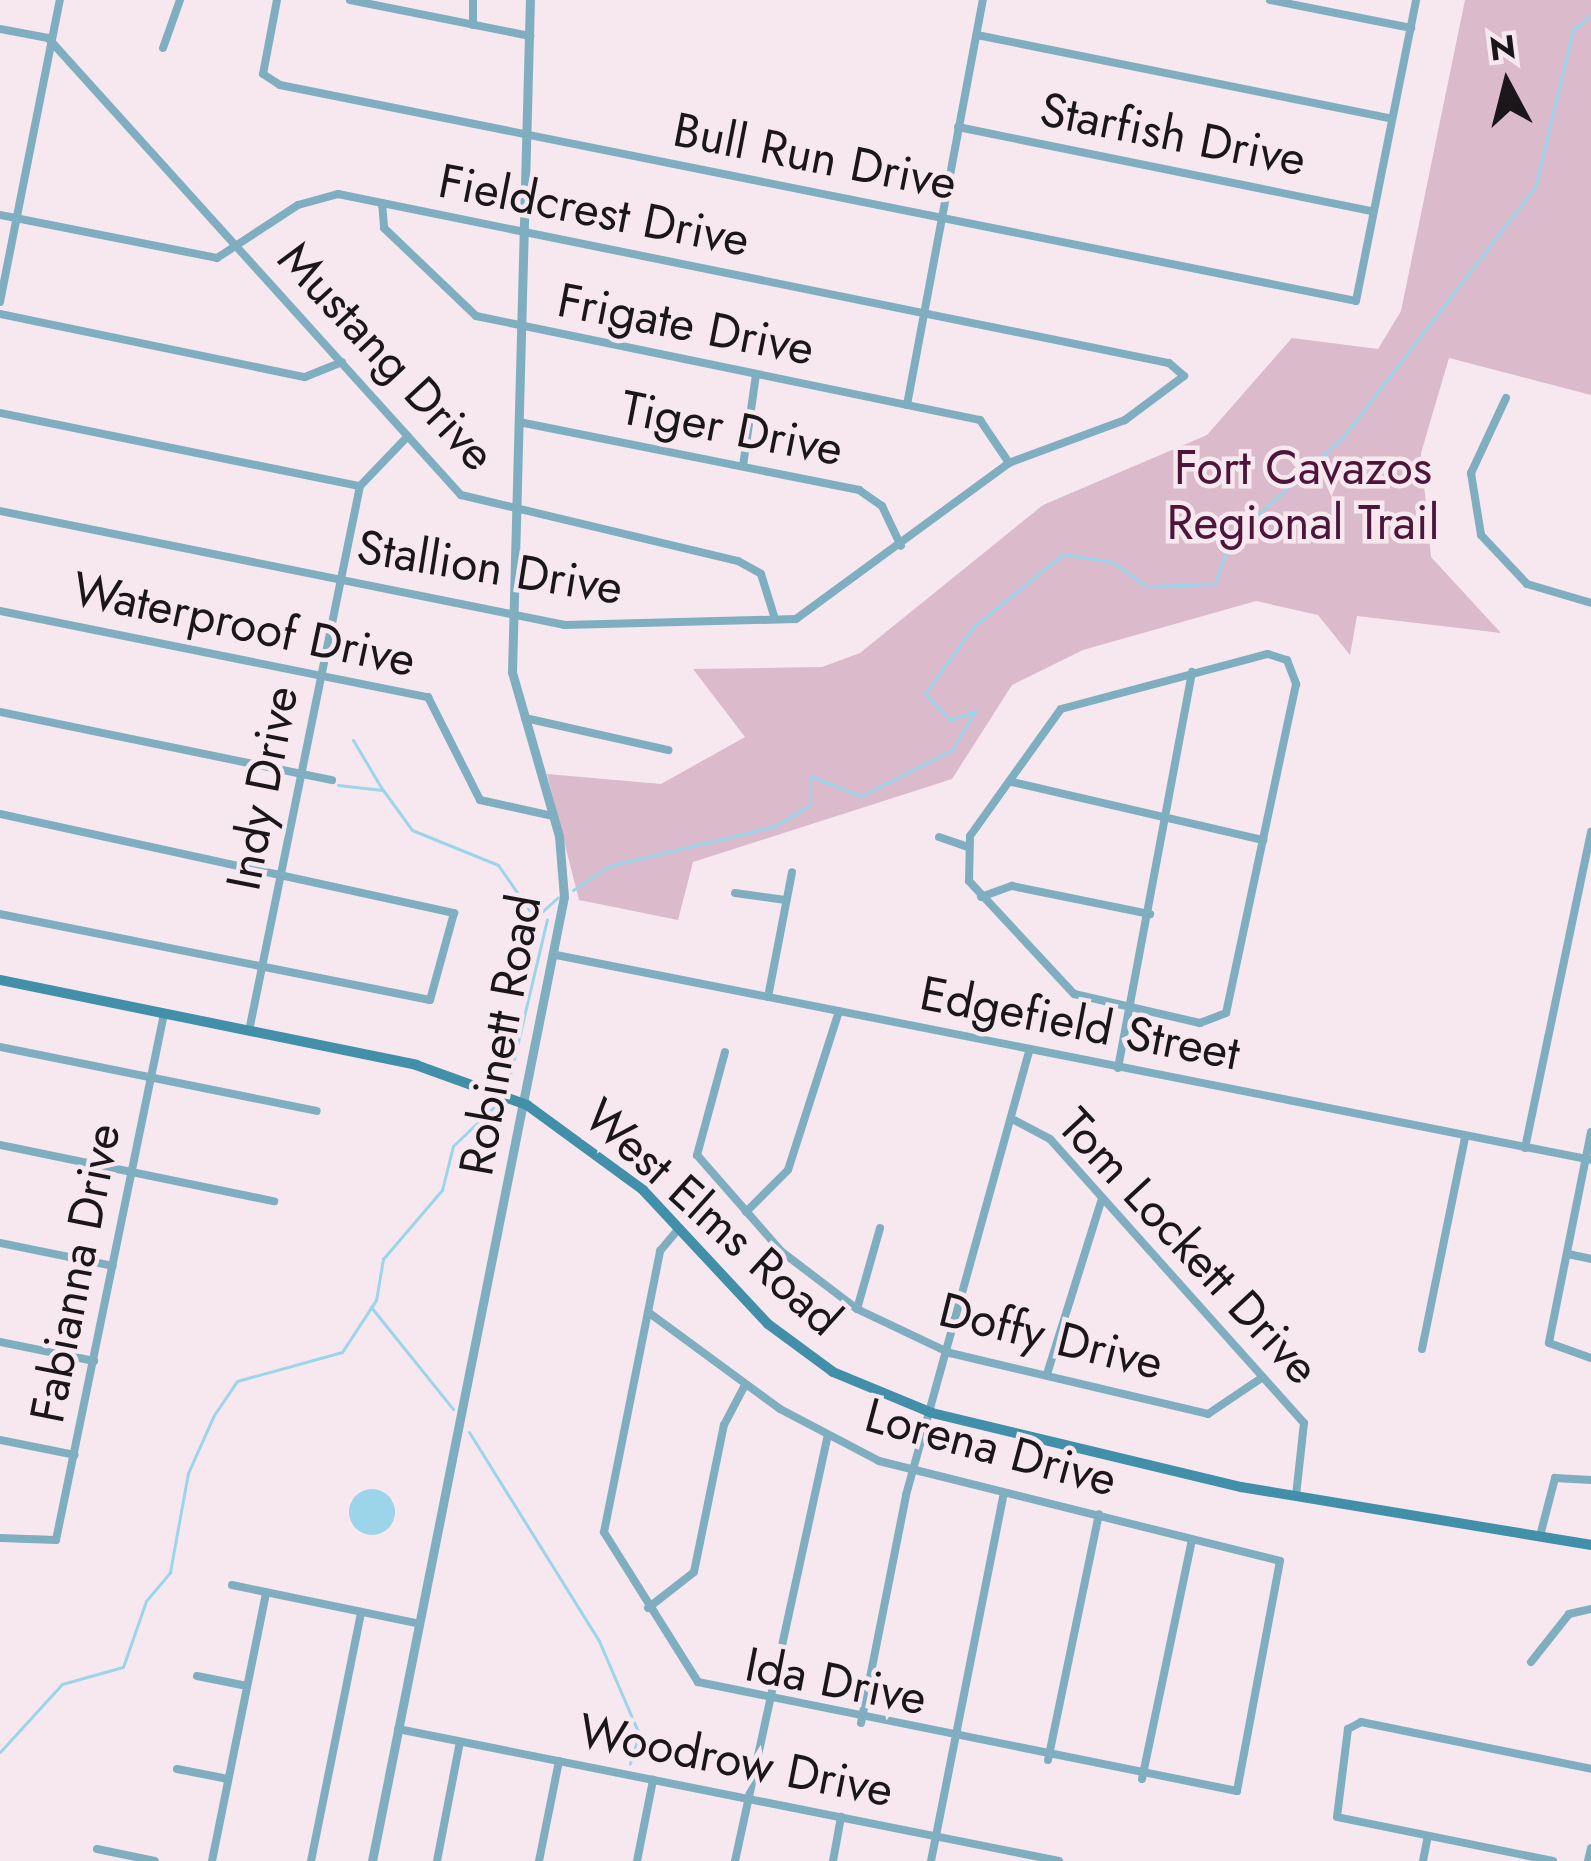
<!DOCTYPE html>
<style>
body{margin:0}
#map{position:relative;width:1591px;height:1861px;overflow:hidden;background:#f7e8f0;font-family:Jost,sans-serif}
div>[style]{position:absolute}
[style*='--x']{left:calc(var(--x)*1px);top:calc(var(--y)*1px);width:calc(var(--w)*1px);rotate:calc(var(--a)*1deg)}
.green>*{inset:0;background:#dabacb}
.water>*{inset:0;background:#9cd5ea}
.round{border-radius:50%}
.stream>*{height:3px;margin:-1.5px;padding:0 1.5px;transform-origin:1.5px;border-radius:1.5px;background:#9cd5ea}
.minor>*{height:8px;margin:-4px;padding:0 4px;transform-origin:4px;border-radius:4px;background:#7faec0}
.tertiary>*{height:9px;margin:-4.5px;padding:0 4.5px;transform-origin:4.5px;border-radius:4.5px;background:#7faec0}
.secondary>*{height:10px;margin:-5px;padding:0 5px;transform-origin:5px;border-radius:5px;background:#418fa8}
span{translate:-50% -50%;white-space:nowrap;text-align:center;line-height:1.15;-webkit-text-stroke:9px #f7e8f0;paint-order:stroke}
.street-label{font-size:48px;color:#1b1619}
.park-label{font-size:48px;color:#4c1539}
.north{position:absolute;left:1447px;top:24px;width:120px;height:120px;-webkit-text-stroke:9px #f7e8f0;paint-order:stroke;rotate:353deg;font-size:33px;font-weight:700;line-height:48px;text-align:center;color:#1b1619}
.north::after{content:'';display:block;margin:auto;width:42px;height:54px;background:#1b1619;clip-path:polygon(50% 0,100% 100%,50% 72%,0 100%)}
</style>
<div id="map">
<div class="green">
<div style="clip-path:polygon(1465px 0,1591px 0,1591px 395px,1449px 358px,1421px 453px,1431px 557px,1501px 633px,1357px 616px,1350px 655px,1318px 615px,1256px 601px,1083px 650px,1012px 685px,952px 779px,693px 862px,678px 920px,579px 900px,547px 774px,661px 784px,745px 737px,693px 669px,822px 667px,860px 653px,1043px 505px,1207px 435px,1292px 338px,1378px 349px,1401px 311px)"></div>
</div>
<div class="water">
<div class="round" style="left:349px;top:1489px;width:46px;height:46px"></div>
</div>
<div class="stream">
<div style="--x:353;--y:740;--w:57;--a:59.4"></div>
<div style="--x:338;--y:785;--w:45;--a:6.3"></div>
<div style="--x:383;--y:790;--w:49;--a:54.1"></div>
<div style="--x:412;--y:830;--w:93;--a:22.1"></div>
<div style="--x:498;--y:865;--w:65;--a:55.1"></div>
<div style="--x:535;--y:918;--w:31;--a:-42"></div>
<div style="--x:573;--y:890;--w:43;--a:-33.7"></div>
<div style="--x:609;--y:866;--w:171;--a:-13.5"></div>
<div style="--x:775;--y:826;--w:41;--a:-31"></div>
<div style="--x:810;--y:805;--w:29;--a:-90"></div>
<div style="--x:810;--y:776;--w:55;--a:21.4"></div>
<div style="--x:861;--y:796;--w:102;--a:-26.8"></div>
<div style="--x:952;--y:750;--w:45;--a:-59.5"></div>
<div style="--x:975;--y:711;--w:27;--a:160"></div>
<div style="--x:950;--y:720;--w:36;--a:-134"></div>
<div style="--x:925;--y:694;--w:82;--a:-54.4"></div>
<div style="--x:973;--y:627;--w:116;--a:-39"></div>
<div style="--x:1063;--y:554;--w:50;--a:9.3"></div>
<div style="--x:1112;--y:562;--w:42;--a:35.2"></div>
<div style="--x:1146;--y:586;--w:69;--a:-1.7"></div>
<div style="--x:1215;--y:584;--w:45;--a:-72"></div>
<div style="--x:1229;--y:541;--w:154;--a:-42.4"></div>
<div style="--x:1343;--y:437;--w:315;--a:-52.5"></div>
<div style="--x:1535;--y:187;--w:162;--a:-76.4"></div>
<div style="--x:1573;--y:30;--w:23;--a:-40"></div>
<div style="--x:509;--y:1080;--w:165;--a:-76.7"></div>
<div style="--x:371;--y:1307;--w:131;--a:51.2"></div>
<div style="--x:469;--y:1432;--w:246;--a:58.1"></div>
<div style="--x:599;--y:1641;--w:101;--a:66.7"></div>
<div style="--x:639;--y:1734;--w:31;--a:107"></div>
<div style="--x:0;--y:1752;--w:92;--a:-47.6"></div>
<div style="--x:62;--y:1684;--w:63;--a:-15.6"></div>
<div style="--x:123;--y:1667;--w:70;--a:-70.8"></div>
<div style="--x:146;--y:1601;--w:38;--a:-50"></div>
<div style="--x:170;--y:1572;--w:101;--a:-79.7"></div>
<div style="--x:188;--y:1473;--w:64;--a:-65.9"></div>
<div style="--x:214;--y:1415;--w:41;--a:-55.9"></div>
<div style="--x:237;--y:1381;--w:109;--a:-15.4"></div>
<div style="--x:342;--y:1352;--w:62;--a:-56.8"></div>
<div style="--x:376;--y:1300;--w:42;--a:-80.3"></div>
<div style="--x:383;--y:1259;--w:91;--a:-49.5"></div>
<div style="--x:442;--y:1190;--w:45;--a:-76"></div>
<div style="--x:453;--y:1146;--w:61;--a:-43.7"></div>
</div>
<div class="minor">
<div style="--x:277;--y:0;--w:75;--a:100.7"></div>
<div style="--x:263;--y:74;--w:20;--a:33"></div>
<div style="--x:280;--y:85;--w:1097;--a:11.35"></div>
<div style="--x:1356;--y:301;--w:307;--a:-78.7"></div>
<div style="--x:350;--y:0;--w:184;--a:11.3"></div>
<div style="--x:1270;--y:0;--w:144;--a:11.2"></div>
<div style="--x:473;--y:25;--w:25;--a:-90"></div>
<div style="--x:0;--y:29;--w:49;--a:10.6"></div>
<div style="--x:48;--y:38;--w:616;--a:47.9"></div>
<div style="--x:461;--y:495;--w:285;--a:13.4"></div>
<div style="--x:738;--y:561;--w:26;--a:29"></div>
<div style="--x:761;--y:574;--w:47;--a:72.7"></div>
<div style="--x:977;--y:35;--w:423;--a:11.4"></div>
<div style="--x:163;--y:48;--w:51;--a:-70.5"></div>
<div style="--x:958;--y:127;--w:422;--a:11.5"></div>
<div style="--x:382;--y:203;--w:25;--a:85"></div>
<div style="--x:384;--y:228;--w:127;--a:43.7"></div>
<div style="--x:476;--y:316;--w:515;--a:11.66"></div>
<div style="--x:980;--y:420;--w:52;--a:56"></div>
<div style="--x:0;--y:215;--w:221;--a:11.2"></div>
<div style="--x:217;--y:258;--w:97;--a:-33.2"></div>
<div style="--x:298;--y:205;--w:41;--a:-15.4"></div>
<div style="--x:338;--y:194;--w:848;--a:11.5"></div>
<div style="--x:1169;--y:363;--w:20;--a:41"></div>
<div style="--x:1184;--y:376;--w:74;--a:143.3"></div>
<div style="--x:1125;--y:420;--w:124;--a:159.7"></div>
<div style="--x:1009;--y:463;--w:264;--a:143.8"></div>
<div style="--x:796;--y:619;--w:231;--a:178.5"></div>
<div style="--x:565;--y:625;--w:576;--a:-168.59"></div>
<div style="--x:0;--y:302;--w:308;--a:-78.8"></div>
<div style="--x:0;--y:314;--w:311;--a:11.7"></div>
<div style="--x:305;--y:377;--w:40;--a:-22"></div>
<div style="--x:1506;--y:398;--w:83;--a:115"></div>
<div style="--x:1471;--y:473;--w:63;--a:80.8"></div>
<div style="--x:1481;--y:535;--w:67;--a:46.8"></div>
<div style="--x:1527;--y:584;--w:67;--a:16.5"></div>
<div style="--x:907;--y:405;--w:412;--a:-79.4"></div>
<div style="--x:0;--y:413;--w:367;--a:11.5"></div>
<div style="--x:519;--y:422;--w:347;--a:11.3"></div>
<div style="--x:859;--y:490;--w:28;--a:35"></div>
<div style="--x:882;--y:506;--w:44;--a:64.6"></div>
<div style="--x:743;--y:466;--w:92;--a:-81.9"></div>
<div style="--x:0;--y:611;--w:437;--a:11.4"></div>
<div style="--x:428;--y:697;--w:115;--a:63.2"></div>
<div style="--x:480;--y:800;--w:75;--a:12.4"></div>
<div style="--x:1268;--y:654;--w:20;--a:18"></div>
<div style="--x:1287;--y:660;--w:26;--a:69"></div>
<div style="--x:1296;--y:684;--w:336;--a:102"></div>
<div style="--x:1226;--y:1013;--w:28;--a:159"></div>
<div style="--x:1200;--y:1023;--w:129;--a:-167"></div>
<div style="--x:1074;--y:994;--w:154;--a:-132.9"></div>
<div style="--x:969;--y:881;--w:45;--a:-88.7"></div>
<div style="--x:970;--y:836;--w:156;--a:-54.4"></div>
<div style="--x:1061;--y:709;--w:214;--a:-14.9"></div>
<div style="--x:0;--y:712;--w:339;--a:11.6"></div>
<div style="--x:525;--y:718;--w:147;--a:12.6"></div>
<div style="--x:1012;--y:782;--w:258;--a:13"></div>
<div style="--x:0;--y:814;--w:465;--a:12.3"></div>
<div style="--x:454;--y:913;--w:90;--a:105.4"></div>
<div style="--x:430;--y:1000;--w:439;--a:-168.7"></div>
<div style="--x:939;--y:837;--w:28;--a:19"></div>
<div style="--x:735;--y:893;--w:51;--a:7.8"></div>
<div style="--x:981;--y:897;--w:33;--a:-20"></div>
<div style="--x:1012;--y:886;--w:141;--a:11.5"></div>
<div style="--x:556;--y:955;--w:1055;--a:11.2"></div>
<div style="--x:768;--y:997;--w:127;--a:-79.1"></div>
<div style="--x:249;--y:1031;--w:556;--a:-78.49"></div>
<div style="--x:360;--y:486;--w:69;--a:-46.2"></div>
<div style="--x:0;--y:1047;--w:323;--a:11.4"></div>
<div style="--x:725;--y:1052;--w:107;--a:105.2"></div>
<div style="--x:697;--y:1155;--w:129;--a:48.8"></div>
<div style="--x:782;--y:1252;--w:94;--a:37.2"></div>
<div style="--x:857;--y:1309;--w:103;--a:25.3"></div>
<div style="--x:950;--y:1353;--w:265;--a:13.3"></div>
<div style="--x:1208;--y:1414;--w:66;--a:-33.9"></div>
<div style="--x:1118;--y:1068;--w:403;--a:-79.4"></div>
<div style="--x:1014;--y:1120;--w:41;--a:27.8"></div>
<div style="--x:1050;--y:1139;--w:381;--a:48.2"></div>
<div style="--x:1304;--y:1423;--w:73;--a:96.3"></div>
<div style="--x:1591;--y:1132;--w:215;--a:101.3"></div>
<div style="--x:1549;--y:1343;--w:45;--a:19.7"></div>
<div style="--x:0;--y:1145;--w:280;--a:11.6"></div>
<div style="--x:1525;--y:1148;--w:323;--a:-78.2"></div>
<div style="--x:746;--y:1212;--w:59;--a:-45"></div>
<div style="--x:788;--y:1170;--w:167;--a:-72.2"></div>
<div style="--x:0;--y:1243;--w:115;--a:11.5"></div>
<div style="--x:1568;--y:1254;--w:24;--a:12"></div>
<div style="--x:857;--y:1309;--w:84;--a:-74.1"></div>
<div style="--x:648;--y:1312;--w:164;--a:36.3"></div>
<div style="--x:780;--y:1409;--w:112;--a:27.7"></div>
<div style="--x:879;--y:1461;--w:413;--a:14"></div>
<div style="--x:1280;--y:1561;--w:234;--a:100.6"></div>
<div style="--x:1237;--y:1791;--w:550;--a:-168.57"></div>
<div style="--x:698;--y:1682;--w:177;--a:-122.1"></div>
<div style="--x:604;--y:1532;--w:287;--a:-78.7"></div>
<div style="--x:660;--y:1251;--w:26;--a:-50"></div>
<div style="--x:0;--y:1342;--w:96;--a:11.4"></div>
<div style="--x:1422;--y:1349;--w:216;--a:-78.5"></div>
<div style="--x:1047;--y:1374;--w:184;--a:-72.6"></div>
<div style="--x:0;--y:1440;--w:76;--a:11.3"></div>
<div style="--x:1540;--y:1536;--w:60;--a:-75.5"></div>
<div style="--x:1555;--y:1478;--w:36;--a:3"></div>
<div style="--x:0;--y:1538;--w:56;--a:2"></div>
<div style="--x:56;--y:1540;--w:537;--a:-78.4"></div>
<div style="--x:232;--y:1585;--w:192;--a:11.7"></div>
<div style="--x:648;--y:1608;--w:58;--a:-38"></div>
<div style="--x:694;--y:1572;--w:150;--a:-78.5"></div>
<div style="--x:724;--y:1425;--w:45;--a:-62.3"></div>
<div style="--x:1531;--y:1662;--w:61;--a:-51.6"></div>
<div style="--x:1569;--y:1614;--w:23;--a:-13"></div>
<div style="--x:197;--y:1676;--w:51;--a:11.3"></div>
<div style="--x:861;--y:1723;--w:232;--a:-78.8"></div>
<div style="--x:906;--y:1495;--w:463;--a:-74.5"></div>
<div style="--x:398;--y:1729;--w:674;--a:11.29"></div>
<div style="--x:1048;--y:1760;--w:251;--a:-78.3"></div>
<div style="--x:177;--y:1769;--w:52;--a:11.1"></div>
<div style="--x:1142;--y:1779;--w:244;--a:-78.2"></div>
<div style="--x:97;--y:1849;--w:59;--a:11.7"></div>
<div style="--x:212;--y:1861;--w:274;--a:-78.6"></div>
<div style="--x:311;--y:1861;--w:254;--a:-78.6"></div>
<div style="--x:437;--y:1861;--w:121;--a:-79.1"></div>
<div style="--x:539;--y:1861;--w:102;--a:-78.7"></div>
<div style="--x:637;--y:1861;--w:83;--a:-78.8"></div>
<div style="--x:735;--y:1861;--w:433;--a:-77.7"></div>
<div style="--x:833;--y:1861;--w:45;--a:-79.7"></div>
<div style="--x:931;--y:1861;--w:374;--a:-78.8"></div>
<div style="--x:1423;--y:1861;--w:25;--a:-79"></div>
<div style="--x:1553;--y:1861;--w:220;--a:-168.5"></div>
<div style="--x:1337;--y:1817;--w:89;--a:-82.9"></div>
<div style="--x:1348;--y:1729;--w:15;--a:-28"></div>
<div style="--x:1361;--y:1722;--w:235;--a:11.5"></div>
<div style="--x:1588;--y:1861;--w:13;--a:-77"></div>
</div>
<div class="tertiary">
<div style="--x:372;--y:1861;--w:983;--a:-78.74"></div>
<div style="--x:564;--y:897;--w:61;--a:-94.7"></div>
<div style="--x:559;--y:836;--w:171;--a:-106"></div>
<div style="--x:512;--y:672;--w:672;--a:-88.47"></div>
</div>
<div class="secondary">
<div style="--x:0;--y:980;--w:425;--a:11.5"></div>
<div style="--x:416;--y:1065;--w:118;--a:19.8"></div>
<div style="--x:527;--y:1105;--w:144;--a:36.2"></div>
<div style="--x:643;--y:1190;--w:183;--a:47"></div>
<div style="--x:768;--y:1324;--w:81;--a:36.4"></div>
<div style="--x:833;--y:1372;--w:107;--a:22.5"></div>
<div style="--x:932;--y:1413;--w:318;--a:13.5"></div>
<div style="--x:1241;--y:1487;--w:355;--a:9.4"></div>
</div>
<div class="street-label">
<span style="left:1173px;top:134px;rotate:11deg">Starfish Drive</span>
<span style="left:815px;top:156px;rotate:11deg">Bull Run Drive</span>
<span style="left:594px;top:210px;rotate:11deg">Fieldcrest Drive</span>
<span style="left:686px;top:324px;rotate:11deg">Frigate Drive</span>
<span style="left:387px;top:356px;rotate:47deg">Mustang Drive</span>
<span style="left:732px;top:428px;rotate:11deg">Tiger Drive</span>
<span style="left:490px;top:567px;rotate:9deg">Stallion Drive</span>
<span style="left:244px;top:624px;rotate:12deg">Waterproof Drive</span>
<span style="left:262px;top:788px;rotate:-79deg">Indy Drive</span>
<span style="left:1080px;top:1023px;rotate:11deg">Edgefield Street</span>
<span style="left:500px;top:1035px;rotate:-80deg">Robinett Road</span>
<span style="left:713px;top:1217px;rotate:42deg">West Elms Road</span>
<span style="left:1189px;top:1246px;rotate:47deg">Tom Lockett Drive</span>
<span style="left:75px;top:1273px;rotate:-79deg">Fabianna Drive</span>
<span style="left:1051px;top:1336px;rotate:14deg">Doffy Drive</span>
<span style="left:991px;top:1447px;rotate:15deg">Lorena Drive</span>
<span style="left:836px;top:1681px;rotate:11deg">Ida Drive</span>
<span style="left:736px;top:1760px;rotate:11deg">Woodrow Drive</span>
</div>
<div class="park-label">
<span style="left:1303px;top:495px">Fort Cavazos<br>Regional Trail</span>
</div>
<div class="north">N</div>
</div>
